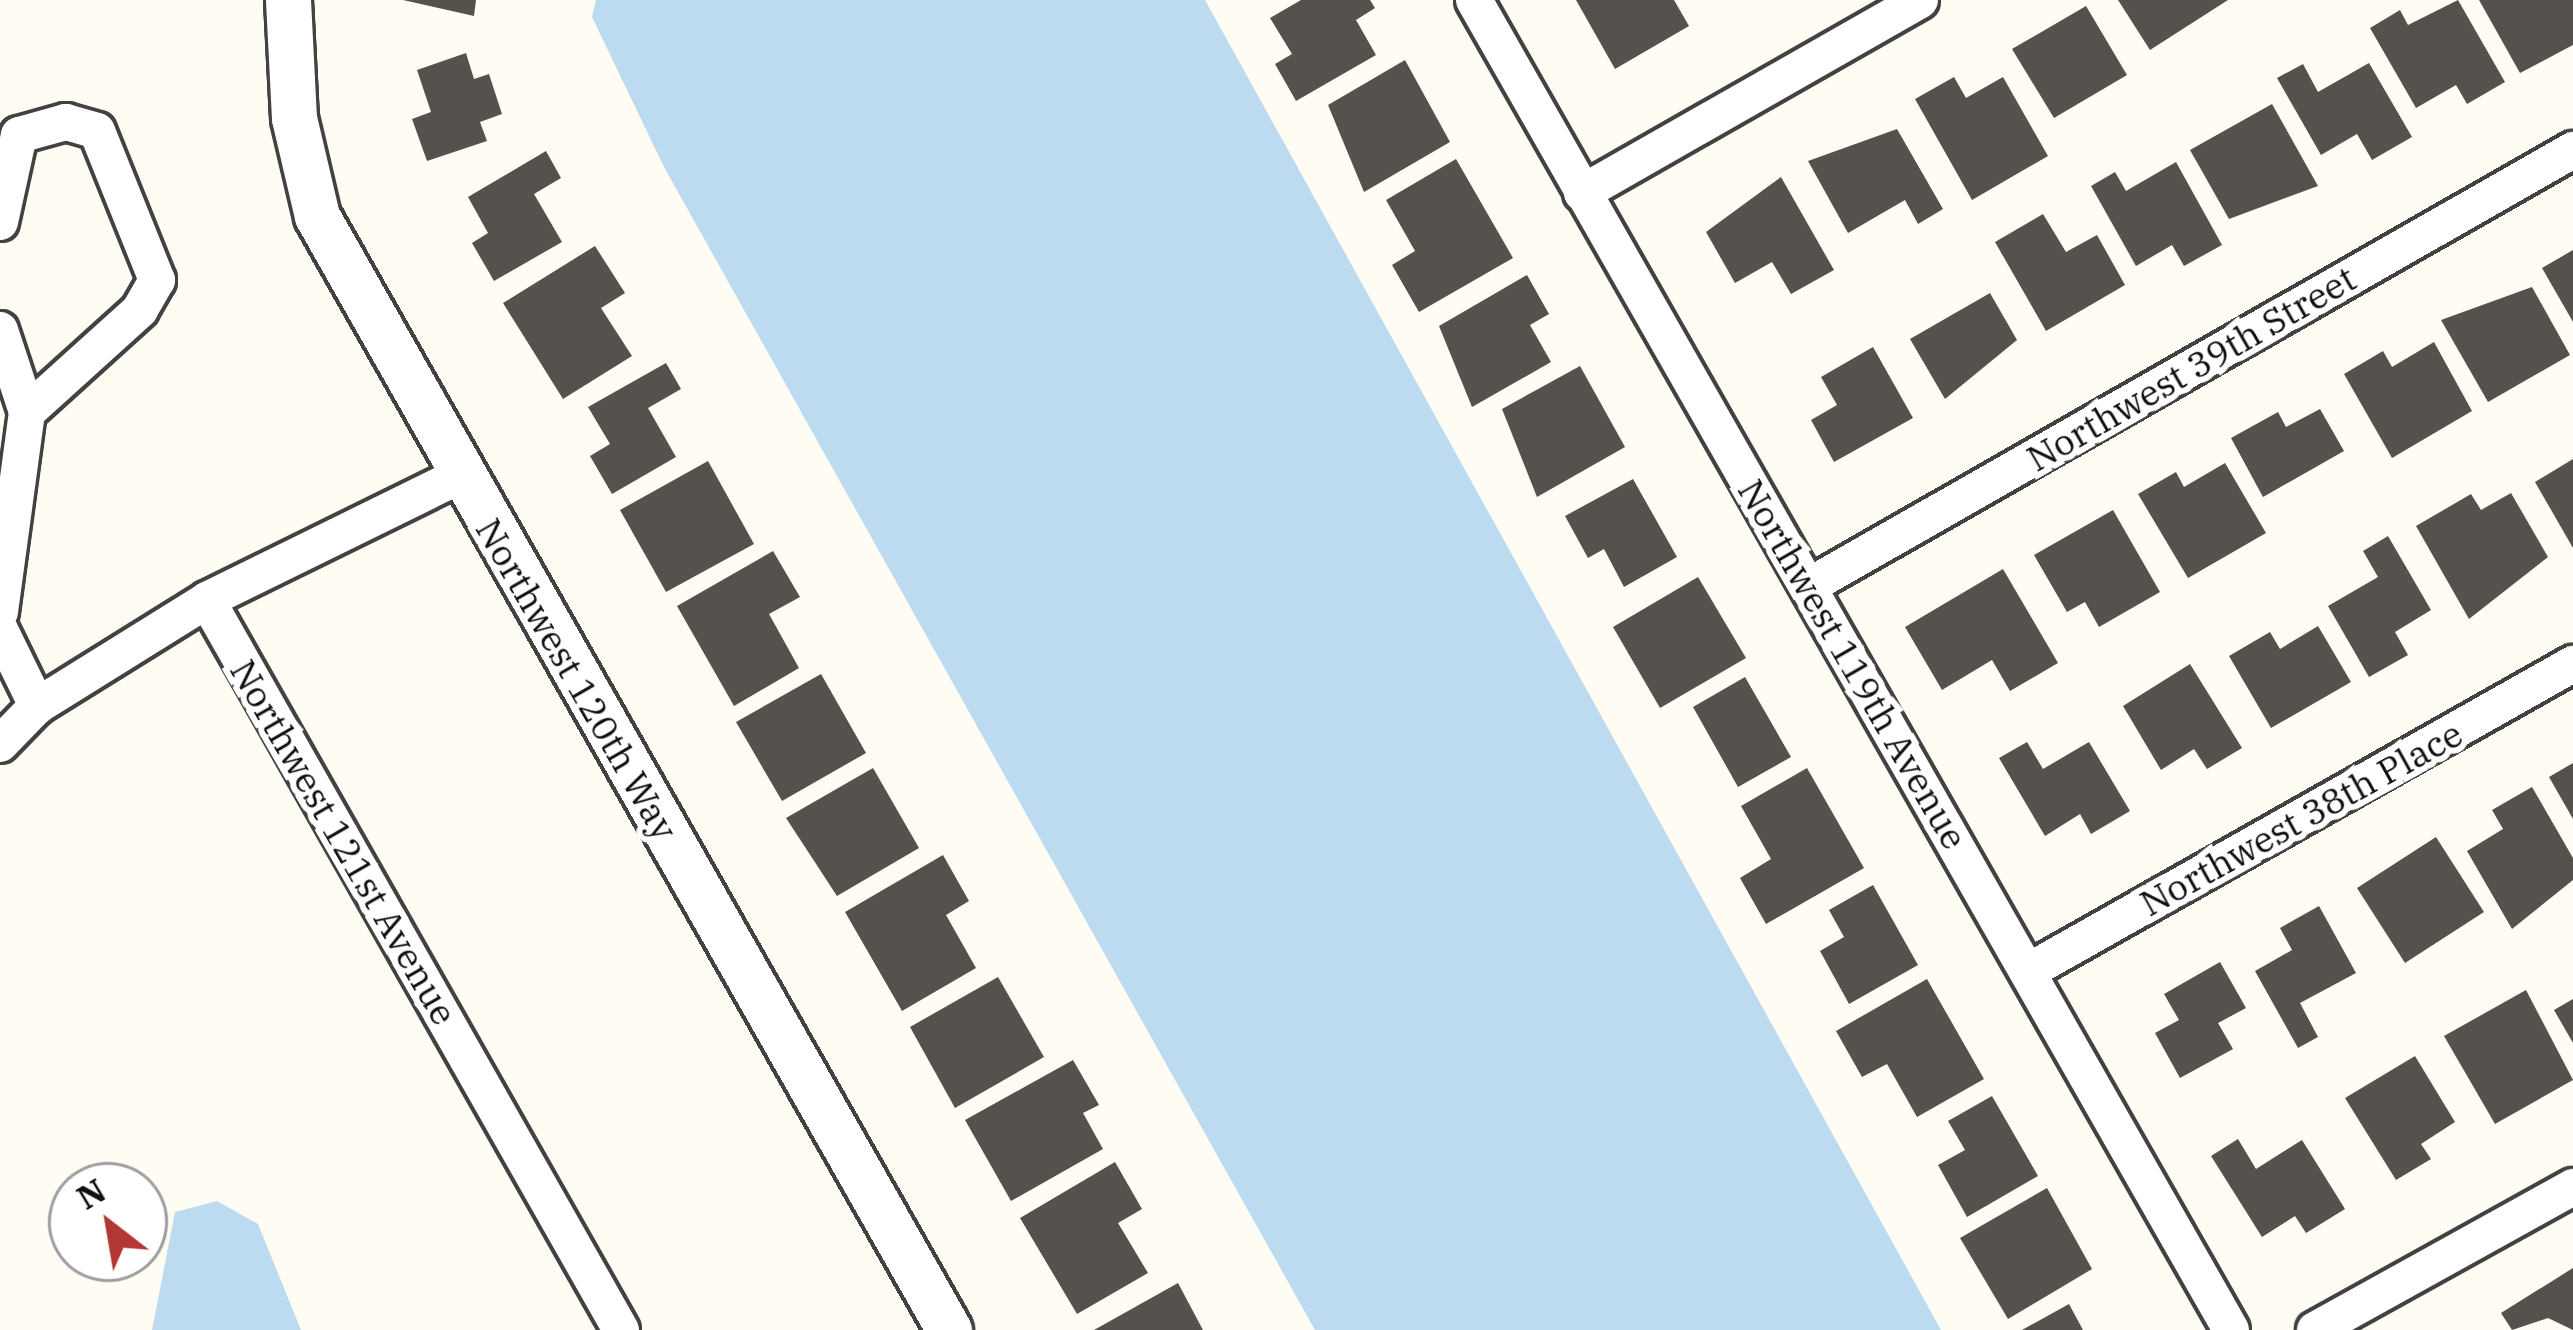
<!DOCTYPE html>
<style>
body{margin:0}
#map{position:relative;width:2573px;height:1330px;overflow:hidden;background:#fefcf3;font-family:"IBM Plex Serif",serif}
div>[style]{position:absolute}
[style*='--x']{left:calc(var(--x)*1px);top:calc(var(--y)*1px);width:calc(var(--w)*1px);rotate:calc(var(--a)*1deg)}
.water>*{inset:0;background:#bcdaf0}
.building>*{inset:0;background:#57514d}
.roads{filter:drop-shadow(3px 0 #424242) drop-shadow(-3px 0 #424242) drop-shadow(0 3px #424242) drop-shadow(0 -3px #424242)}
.minor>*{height:36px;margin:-18px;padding:0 18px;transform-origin:18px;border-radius:18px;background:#fff}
.tertiary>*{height:45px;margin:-22.5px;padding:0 22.5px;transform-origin:22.5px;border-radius:22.5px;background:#fff}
span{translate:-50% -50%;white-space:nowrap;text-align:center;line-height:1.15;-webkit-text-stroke:12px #fff;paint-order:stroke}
.street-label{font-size:36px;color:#0f0f0f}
.north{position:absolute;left:48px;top:1162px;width:120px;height:120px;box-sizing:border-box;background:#fff;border:3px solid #9f9f9f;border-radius:50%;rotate:329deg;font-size:33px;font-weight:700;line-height:48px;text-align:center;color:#0f0f0f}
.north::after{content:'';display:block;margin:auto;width:42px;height:54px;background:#b23735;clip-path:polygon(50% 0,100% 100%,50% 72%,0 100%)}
</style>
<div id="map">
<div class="water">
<div style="clip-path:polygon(596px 0,1205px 0,1941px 1330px,1315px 1330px,664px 167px,592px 17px)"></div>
<div style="clip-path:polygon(217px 1201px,258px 1224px,301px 1330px,152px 1330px,175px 1212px)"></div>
</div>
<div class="building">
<div style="clip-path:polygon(403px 0,476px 0,474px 16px)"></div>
<div style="clip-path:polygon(1301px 0,1370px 0,1375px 8px,1356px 20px,1376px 55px,1296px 101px,1275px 64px,1292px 54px,1270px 18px)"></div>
<div style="clip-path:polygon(1576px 0,1674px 0,1689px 26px,1615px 69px)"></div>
<div style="clip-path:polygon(2118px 0,2228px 0,2150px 50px)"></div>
<div style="clip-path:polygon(2458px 0,2505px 82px,2467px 104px,2456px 85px,2416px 108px,2370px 28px,2400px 10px,2408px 25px)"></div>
<div style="clip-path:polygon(2479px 0,2573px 0,2573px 45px,2520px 73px)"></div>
<div style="clip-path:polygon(2086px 6px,2127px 75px,2054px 118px,2012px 49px)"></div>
<div style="clip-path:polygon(466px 53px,474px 79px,489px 74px,502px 114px,480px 122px,487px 141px,427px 161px,412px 119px,431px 112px,417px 70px)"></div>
<div style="clip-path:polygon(1405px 60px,1450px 142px,1364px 192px,1328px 105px)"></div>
<div style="clip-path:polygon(2369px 63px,2412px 137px,2372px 160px,2357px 134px,2321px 155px,2277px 78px,2303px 64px,2318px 92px)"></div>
<div style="clip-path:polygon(1954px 77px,1966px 98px,2003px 77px,2048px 156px,1972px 200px,1915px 99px)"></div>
<div style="clip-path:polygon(2272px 104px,2318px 186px,2229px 219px,2190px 150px)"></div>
<div style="clip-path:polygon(1897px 129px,1943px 209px,1918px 224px,1905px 200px,1848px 233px,1808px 161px)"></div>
<div style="clip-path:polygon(546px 151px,561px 178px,534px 194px,562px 242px,494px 281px,472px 243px,488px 233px,468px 197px)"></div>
<div style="clip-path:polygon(1456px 159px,1513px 258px,1419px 312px,1392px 265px,1415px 251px,1386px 200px)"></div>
<div style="clip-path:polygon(2176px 162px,2222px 245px,2184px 266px,2172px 245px,2136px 266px,2091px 186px,2115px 172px,2126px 191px)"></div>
<div style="clip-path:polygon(1781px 177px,1834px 270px,1791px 294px,1772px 262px,1735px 283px,1706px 232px)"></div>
<div style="clip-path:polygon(2043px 214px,2066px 252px,2097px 235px,2125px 285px,2046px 331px,1995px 242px)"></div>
<div style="clip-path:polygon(595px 246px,625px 293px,601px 308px,632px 356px,563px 399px,503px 303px)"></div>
<div style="clip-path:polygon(2573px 250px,2573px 322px,2542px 268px)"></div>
<div style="clip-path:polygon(1527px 275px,1549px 314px,1530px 325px,1551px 362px,1472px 407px,1439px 326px)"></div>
<div style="clip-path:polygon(2532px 287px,2570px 355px,2488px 402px,2441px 320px)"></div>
<div style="clip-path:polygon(1990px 293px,2017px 340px,1945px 399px,1910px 339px)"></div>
<div style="clip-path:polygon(2434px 342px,2472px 411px,2392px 458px,2344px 374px,2383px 351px,2392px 367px)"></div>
<div style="clip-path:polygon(1873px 347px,1913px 418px,1834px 462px,1811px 420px,1837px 405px,1821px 377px)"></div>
<div style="clip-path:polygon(666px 363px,681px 389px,648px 408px,676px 457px,612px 494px,590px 456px,610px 444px,588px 407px)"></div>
<div style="clip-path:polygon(1580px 366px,1625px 447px,1537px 497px,1502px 409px)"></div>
<div style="clip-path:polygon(2320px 409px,2344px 451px,2263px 497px,2231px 438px,2278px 412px,2286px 427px)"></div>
<div style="clip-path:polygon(2573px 459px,2573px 548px,2535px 482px)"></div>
<div style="clip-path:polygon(708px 461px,754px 544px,666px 592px,620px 510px)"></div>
<div style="clip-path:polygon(2225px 463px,2266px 533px,2188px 578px,2138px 494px,2176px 472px,2184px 487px)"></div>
<div style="clip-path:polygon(1633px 479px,1677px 557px,1624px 587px,1604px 549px,1588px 558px,1565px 516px)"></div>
<div style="clip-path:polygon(2511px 493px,2548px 557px,2469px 619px,2416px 526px,2471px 494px,2481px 510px)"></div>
<div style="clip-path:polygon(2113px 510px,2160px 592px,2099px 627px,2085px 602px,2067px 612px,2034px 555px)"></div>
<div style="clip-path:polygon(2388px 536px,2431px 610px,2395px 632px,2408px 655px,2369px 677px,2328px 606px,2378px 577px,2363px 551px)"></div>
<div style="clip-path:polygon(773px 551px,800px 597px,769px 614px,799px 668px,734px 706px,677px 606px)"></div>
<div style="clip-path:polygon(2003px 569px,2058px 663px,2010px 691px,1992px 660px,1942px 690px,1905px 627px)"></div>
<div style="clip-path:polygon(1698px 577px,1746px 658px,1660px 708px,1613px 627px)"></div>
<div style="clip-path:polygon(2318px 626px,2351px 682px,2271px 728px,2229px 656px,2270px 632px,2280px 649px)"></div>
<div style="clip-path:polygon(2190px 664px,2242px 748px,2207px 769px,2194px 749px,2161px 770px,2123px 706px)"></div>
<div style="clip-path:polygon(821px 674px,866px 753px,782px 801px,736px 722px)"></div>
<div style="clip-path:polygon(1745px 677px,1791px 757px,1738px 787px,1693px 707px)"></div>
<div style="clip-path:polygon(2027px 742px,2043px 769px,2089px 742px,2130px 811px,2091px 834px,2080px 814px,2045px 836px,1999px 758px)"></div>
<div style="clip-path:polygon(2573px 763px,2573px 819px,2549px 777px)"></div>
<div style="clip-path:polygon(873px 768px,919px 848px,837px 896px,786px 818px)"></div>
<div style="clip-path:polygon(1807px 768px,1864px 868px,1766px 924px,1740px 878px,1771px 859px,1741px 806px)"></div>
<div style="clip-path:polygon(2532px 787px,2573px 858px,2573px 880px,2512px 929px,2467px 851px,2503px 829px,2492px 810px)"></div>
<div style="clip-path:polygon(2436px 837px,2484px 912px,2405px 963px,2357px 888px)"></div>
<div style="clip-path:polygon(943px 855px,969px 901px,946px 915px,976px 968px,902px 1011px,845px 912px)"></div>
<div style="clip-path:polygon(1873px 885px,1918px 965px,1849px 1004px,1820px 951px,1844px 937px,1829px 910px)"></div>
<div style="clip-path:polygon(2319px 906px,2356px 973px,2300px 1003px,2318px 1037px,2298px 1048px,2255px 971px,2292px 950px,2280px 928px)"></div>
<div style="clip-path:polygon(2220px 962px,2246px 1008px,2218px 1023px,2233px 1049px,2180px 1078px,2155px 1033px,2179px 1020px,2164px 994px)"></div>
<div style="clip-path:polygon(998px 977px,1044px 1057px,955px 1108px,910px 1027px)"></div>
<div style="clip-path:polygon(1927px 979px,1984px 1079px,1917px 1117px,1887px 1064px,1862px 1077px,1836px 1031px)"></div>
<div style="clip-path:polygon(2526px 990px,2573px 1080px,2495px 1124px,2444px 1036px)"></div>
<div style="clip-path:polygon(2573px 999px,2573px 1043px,2554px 1010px)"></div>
<div style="clip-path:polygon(2415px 1056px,2455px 1122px,2421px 1144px,2431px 1159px,2396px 1180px,2345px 1098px)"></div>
<div style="clip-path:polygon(1073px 1060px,1099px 1105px,1083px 1113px,1103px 1149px,1011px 1201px,965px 1120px)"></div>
<div style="clip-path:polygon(1992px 1096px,2038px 1176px,1967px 1217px,1938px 1165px,1965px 1150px,1948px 1121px)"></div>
<div style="clip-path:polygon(2238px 1139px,2256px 1169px,2302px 1140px,2345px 1209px,2306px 1233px,2295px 1216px,2262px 1237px,2211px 1156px)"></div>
<div style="clip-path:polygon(1115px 1162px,1142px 1209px,1118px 1223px,1148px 1273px,1077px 1314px,1020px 1218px)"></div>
<div style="clip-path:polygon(2047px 1188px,2092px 1269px,2008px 1319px,1960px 1238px)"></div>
<div style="clip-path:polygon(2573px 1268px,2573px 1330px,2548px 1318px,2512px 1330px,2501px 1313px)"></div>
<div style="clip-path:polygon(1178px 1283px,1203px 1330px,1094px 1330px)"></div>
<div style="clip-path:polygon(2069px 1304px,2083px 1330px,2022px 1330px)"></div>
</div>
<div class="roads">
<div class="minor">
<div style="--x:1474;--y:0;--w:1530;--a:60.35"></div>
<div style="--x:1582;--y:193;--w:389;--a:-29.7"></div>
<div style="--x:0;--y:222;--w:89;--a:-77.7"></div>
<div style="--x:19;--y:135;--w:49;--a:-15.5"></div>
<div style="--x:66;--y:122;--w:32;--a:16"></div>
<div style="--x:97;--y:131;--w:161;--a:68.1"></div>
<div style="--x:157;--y:280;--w:34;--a:120"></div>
<div style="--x:140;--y:310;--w:152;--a:137.9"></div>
<div style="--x:0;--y:330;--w:86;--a:71.8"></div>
<div style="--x:27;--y:412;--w:202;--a:97.7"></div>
<div style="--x:461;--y:475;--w:283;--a:153.8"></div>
<div style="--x:207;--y:600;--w:839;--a:60.44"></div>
<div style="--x:1809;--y:586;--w:880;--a:-29.71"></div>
<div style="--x:0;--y:630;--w:85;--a:64"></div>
<div style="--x:0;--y:744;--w:53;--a:-45.8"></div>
<div style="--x:37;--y:706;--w:200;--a:-31.9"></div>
<div style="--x:2029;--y:971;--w:625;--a:-29.44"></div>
<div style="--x:2315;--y:1330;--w:295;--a:-29"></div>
</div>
<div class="tertiary">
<div style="--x:288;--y:0;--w:118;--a:87.1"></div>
<div style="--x:294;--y:118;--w:101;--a:76.8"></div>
<div style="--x:317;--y:216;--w:1281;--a:60.43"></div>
</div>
</div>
<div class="street-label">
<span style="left:2191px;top:368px;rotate:-30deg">Northwest 39th Street</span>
<span style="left:1853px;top:664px;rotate:60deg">Northwest 119th Avenue</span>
<span style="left:577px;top:679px;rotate:60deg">Northwest 120th Way</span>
<span style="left:2301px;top:818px;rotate:-29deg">Northwest 38th Place</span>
<span style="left:344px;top:842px;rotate:60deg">Northwest 121st Avenue</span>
</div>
<div class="north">N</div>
</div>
